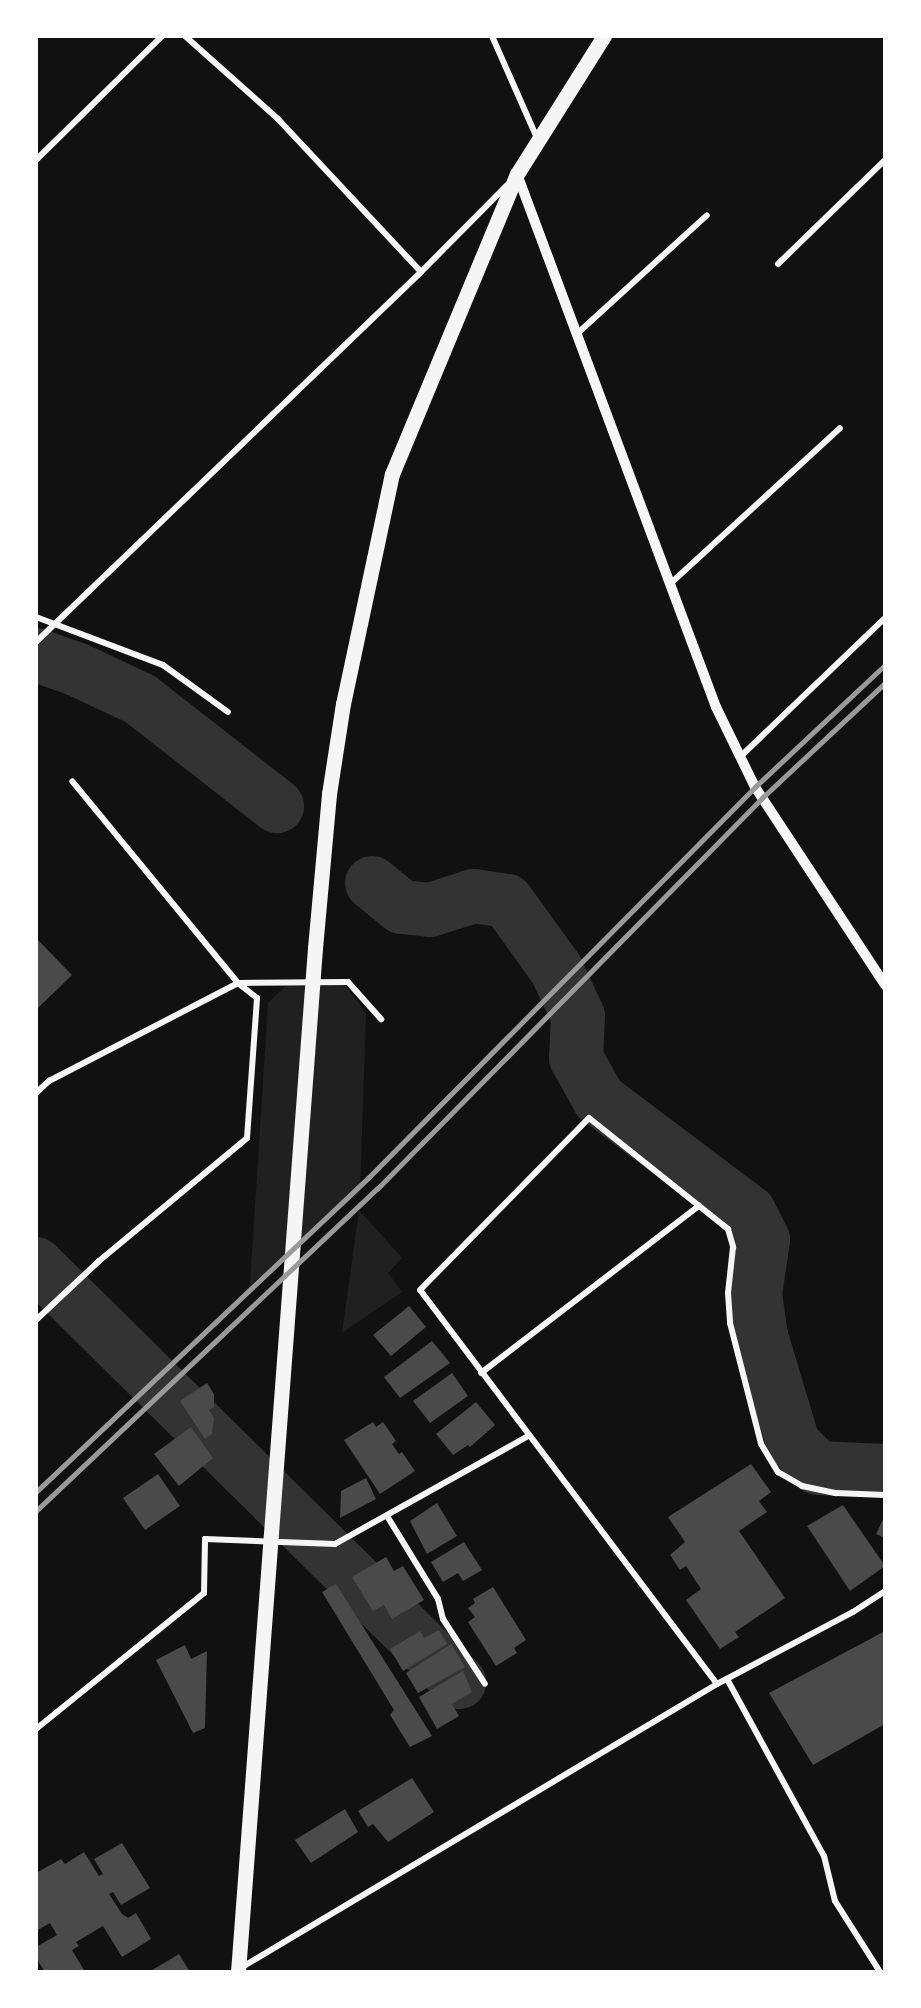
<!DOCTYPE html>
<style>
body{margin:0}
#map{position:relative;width:921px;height:2008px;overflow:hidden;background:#111;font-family:"Archivo Narrow",sans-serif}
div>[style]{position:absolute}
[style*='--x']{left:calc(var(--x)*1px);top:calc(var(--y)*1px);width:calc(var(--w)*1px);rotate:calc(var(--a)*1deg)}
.green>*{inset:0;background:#202020}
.river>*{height:54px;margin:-27px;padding:0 27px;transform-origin:27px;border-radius:27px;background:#333}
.building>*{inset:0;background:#4a4a4a}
.minor>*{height:6px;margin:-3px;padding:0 3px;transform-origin:3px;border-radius:3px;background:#f5f5f5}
.tertiary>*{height:10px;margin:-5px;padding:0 5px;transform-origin:5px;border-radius:5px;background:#f5f5f5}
.primary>*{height:15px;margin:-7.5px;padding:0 7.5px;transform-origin:7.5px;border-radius:7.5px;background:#f5f5f5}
.rail>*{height:4.5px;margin:-2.25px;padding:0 2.25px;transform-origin:2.25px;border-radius:2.25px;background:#9a9a9a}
span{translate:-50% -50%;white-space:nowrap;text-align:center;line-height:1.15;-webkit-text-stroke:4.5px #fff;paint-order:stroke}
.frame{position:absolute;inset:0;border:38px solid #fff;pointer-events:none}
</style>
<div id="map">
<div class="green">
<div style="clip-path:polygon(292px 980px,344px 983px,366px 1013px,360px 1192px,250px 1285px,268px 1003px)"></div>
<div style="clip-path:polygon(359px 1210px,402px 1258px,388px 1273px,402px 1292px,342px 1333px)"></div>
</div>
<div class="river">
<div style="--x:36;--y:655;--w:42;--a:19.3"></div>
<div style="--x:76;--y:669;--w:71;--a:25.1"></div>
<div style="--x:140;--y:699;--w:174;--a:38"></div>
<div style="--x:372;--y:883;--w:38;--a:39"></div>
<div style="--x:402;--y:907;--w:28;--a:6"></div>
<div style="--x:430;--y:910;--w:46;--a:-17.7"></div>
<div style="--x:474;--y:896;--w:33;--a:9"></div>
<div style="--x:507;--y:901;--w:84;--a:54.2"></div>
<div style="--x:556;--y:969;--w:52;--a:64.9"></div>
<div style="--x:578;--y:1016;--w:42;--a:92.7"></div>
<div style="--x:576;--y:1058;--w:47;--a:60.7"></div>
<div style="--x:599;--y:1099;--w:188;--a:37"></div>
<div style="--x:749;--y:1212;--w:31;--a:63"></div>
<div style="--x:763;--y:1240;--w:55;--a:98.4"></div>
<div style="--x:755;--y:1294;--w:42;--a:81.9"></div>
<div style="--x:761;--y:1336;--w:112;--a:73.3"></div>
<div style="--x:793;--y:1443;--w:35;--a:45"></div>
<div style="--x:818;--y:1468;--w:67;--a:2.6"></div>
<div style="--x:36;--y:1264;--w:595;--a:44.66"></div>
</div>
<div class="building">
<div style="clip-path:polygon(36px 938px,72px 975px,36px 1010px)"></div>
<div style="clip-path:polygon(409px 1306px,426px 1327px,391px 1356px,373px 1335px)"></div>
<div style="clip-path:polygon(432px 1341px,450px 1363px,400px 1398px,384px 1377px)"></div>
<div style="clip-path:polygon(452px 1373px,468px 1396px,430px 1423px,413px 1401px)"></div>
<div style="clip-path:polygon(207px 1383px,214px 1394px,214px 1407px,209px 1410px,214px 1418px,212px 1434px,205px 1439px,180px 1401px)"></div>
<div style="clip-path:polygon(476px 1402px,495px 1425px,470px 1447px,468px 1445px,453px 1455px,436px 1434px)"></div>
<div style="clip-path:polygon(373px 1422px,376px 1427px,383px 1422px,396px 1441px,392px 1444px,399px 1454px,402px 1452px,415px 1471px,380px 1494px,344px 1440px)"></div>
<div style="clip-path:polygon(191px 1427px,213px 1458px,179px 1486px,154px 1454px)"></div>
<div style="clip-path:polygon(751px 1464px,771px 1492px,759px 1501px,767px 1512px,739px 1531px,785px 1598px,735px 1632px,739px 1637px,720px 1649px,686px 1600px,701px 1589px,686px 1566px,680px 1570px,670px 1555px,685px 1542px,668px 1517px)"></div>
<div style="clip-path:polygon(158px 1474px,180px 1506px,145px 1530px,123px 1498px)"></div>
<div style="clip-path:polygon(366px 1478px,376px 1499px,340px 1518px,341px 1491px)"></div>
<div style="clip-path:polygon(437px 1503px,457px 1536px,427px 1554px,410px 1521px)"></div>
<div style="clip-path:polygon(843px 1505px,885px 1566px,850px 1591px,807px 1526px)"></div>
<div style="clip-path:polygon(885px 1515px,885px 1538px,876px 1534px)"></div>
<div style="clip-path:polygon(464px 1542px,482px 1570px,463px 1581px,458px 1573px,443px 1582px,431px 1562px)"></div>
<div style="clip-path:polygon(386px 1557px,394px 1571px,403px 1566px,424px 1600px,392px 1619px,384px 1605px,373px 1611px,352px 1577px)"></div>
<div style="clip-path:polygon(336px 1584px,432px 1736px,410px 1747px,390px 1715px,394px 1710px,322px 1592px)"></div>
<div style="clip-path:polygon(493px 1587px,526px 1640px,514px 1648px,517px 1653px,496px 1666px,468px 1622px,475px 1617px,468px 1608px,475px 1603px,473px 1599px)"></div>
<div style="clip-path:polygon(439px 1630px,447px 1644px,403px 1671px,390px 1649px,420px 1631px,424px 1638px)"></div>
<div style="clip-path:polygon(885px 1631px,885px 1724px,813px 1765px,769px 1693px)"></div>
<div style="clip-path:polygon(451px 1644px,465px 1667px,418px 1693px,406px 1673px)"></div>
<div style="clip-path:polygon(185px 1645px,191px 1659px,207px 1651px,205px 1728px,193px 1733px,156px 1660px)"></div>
<div style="clip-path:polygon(463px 1671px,472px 1692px,452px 1704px,459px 1716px,437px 1729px,419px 1697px)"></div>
<div style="clip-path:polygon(412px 1778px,434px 1812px,388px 1842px,373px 1824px,368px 1827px,358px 1811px)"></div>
<div style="clip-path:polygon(345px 1809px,358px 1832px,311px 1863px,295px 1840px)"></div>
<div style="clip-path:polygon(122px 1843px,150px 1888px,121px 1905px,113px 1892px,109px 1894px,122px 1914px,128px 1918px,136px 1913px,151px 1939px,122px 1957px,103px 1926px,76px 1942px,79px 1946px,72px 1950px,84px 1970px,45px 1972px,36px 1958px,36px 1947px,57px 1935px,50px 1923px,36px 1931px,38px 1872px,61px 1859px,65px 1864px,84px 1852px,99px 1876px,103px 1874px,94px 1859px)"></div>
<div style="clip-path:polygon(179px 1954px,190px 1972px,149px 1972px)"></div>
</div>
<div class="minor">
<div style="--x:185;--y:36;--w:125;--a:41.7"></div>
<div style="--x:278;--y:119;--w:209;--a:46.9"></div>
<div style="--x:492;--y:36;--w:111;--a:66.2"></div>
<div style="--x:36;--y:160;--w:177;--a:-44.5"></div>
<div style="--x:778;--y:264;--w:149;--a:-44.2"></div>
<div style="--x:579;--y:332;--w:173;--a:-42.4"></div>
<div style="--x:671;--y:583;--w:229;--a:-42.5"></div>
<div style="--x:36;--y:617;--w:136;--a:20.7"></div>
<div style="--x:163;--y:665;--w:80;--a:35.9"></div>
<div style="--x:36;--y:642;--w:534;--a:-43.86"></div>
<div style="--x:421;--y:272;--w:122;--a:-45.3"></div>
<div style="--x:740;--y:757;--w:201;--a:-43.8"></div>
<div style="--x:36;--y:1093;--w:18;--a:-43"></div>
<div style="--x:49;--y:1081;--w:213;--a:-27.4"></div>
<div style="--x:238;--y:983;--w:110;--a:-0.5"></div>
<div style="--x:348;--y:982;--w:50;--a:48.3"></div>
<div style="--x:36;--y:1320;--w:86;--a:-43.1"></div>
<div style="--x:99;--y:1261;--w:192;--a:-39.7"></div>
<div style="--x:247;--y:1138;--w:140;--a:-85.9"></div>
<div style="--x:257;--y:998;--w:24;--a:-142"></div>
<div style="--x:238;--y:983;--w:261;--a:-129.4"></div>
<div style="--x:481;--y:1373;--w:275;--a:-37.5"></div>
<div style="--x:387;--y:1516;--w:97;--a:58.4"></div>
<div style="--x:438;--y:1599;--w:21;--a:76"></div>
<div style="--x:443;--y:1619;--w:77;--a:57.1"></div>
<div style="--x:727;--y:1679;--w:202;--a:61.3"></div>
<div style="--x:824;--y:1856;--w:46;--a:76.3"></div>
<div style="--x:835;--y:1901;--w:84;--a:57.6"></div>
<div style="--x:717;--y:1684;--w:493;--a:-127"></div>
<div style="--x:420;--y:1290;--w:241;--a:-45.5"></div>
<div style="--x:589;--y:1118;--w:178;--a:38.6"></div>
<div style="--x:728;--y:1229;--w:19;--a:74"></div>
<div style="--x:733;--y:1247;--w:46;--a:96.2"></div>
<div style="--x:728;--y:1293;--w:30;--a:86"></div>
<div style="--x:730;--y:1323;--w:125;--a:75.6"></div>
<div style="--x:761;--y:1444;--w:33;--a:59"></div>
<div style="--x:778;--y:1472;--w:28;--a:30"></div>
<div style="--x:802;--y:1486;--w:35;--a:12"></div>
<div style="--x:836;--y:1493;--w:49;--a:2.3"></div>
<div style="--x:36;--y:1729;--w:216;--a:-39"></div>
<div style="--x:204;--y:1593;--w:54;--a:-88.9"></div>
<div style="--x:205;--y:1539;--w:130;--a:2.2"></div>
<div style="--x:335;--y:1544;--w:221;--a:-29.2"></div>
<div style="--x:239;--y:1969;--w:557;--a:-30.8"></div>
<div style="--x:717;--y:1684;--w:154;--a:-27.9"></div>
<div style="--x:853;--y:1612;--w:38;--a:-33"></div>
</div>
<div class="tertiary">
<div style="--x:517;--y:174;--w:569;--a:69.53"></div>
<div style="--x:716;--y:707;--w:89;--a:64"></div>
<div style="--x:755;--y:787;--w:237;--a:56.7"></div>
</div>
<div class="primary">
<div style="--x:238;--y:1972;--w:1027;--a:-85.7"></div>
<div style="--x:315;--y:948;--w:155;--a:-84.8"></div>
<div style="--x:329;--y:794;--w:91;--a:-81.2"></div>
<div style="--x:343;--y:704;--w:235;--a:-78"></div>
<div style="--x:392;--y:474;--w:325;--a:-67.4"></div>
<div style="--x:517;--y:174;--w:163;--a:-57.8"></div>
</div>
<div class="rail">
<div style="--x:36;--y:1492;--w:457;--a:-43.4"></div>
<div style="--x:368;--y:1178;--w:550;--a:-45.29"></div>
<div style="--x:755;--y:787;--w:178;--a:-43.2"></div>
<div style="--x:36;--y:1511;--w:469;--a:-43.4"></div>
<div style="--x:377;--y:1189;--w:549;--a:-45.44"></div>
<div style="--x:762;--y:798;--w:168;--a:-43.1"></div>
</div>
<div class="frame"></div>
</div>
